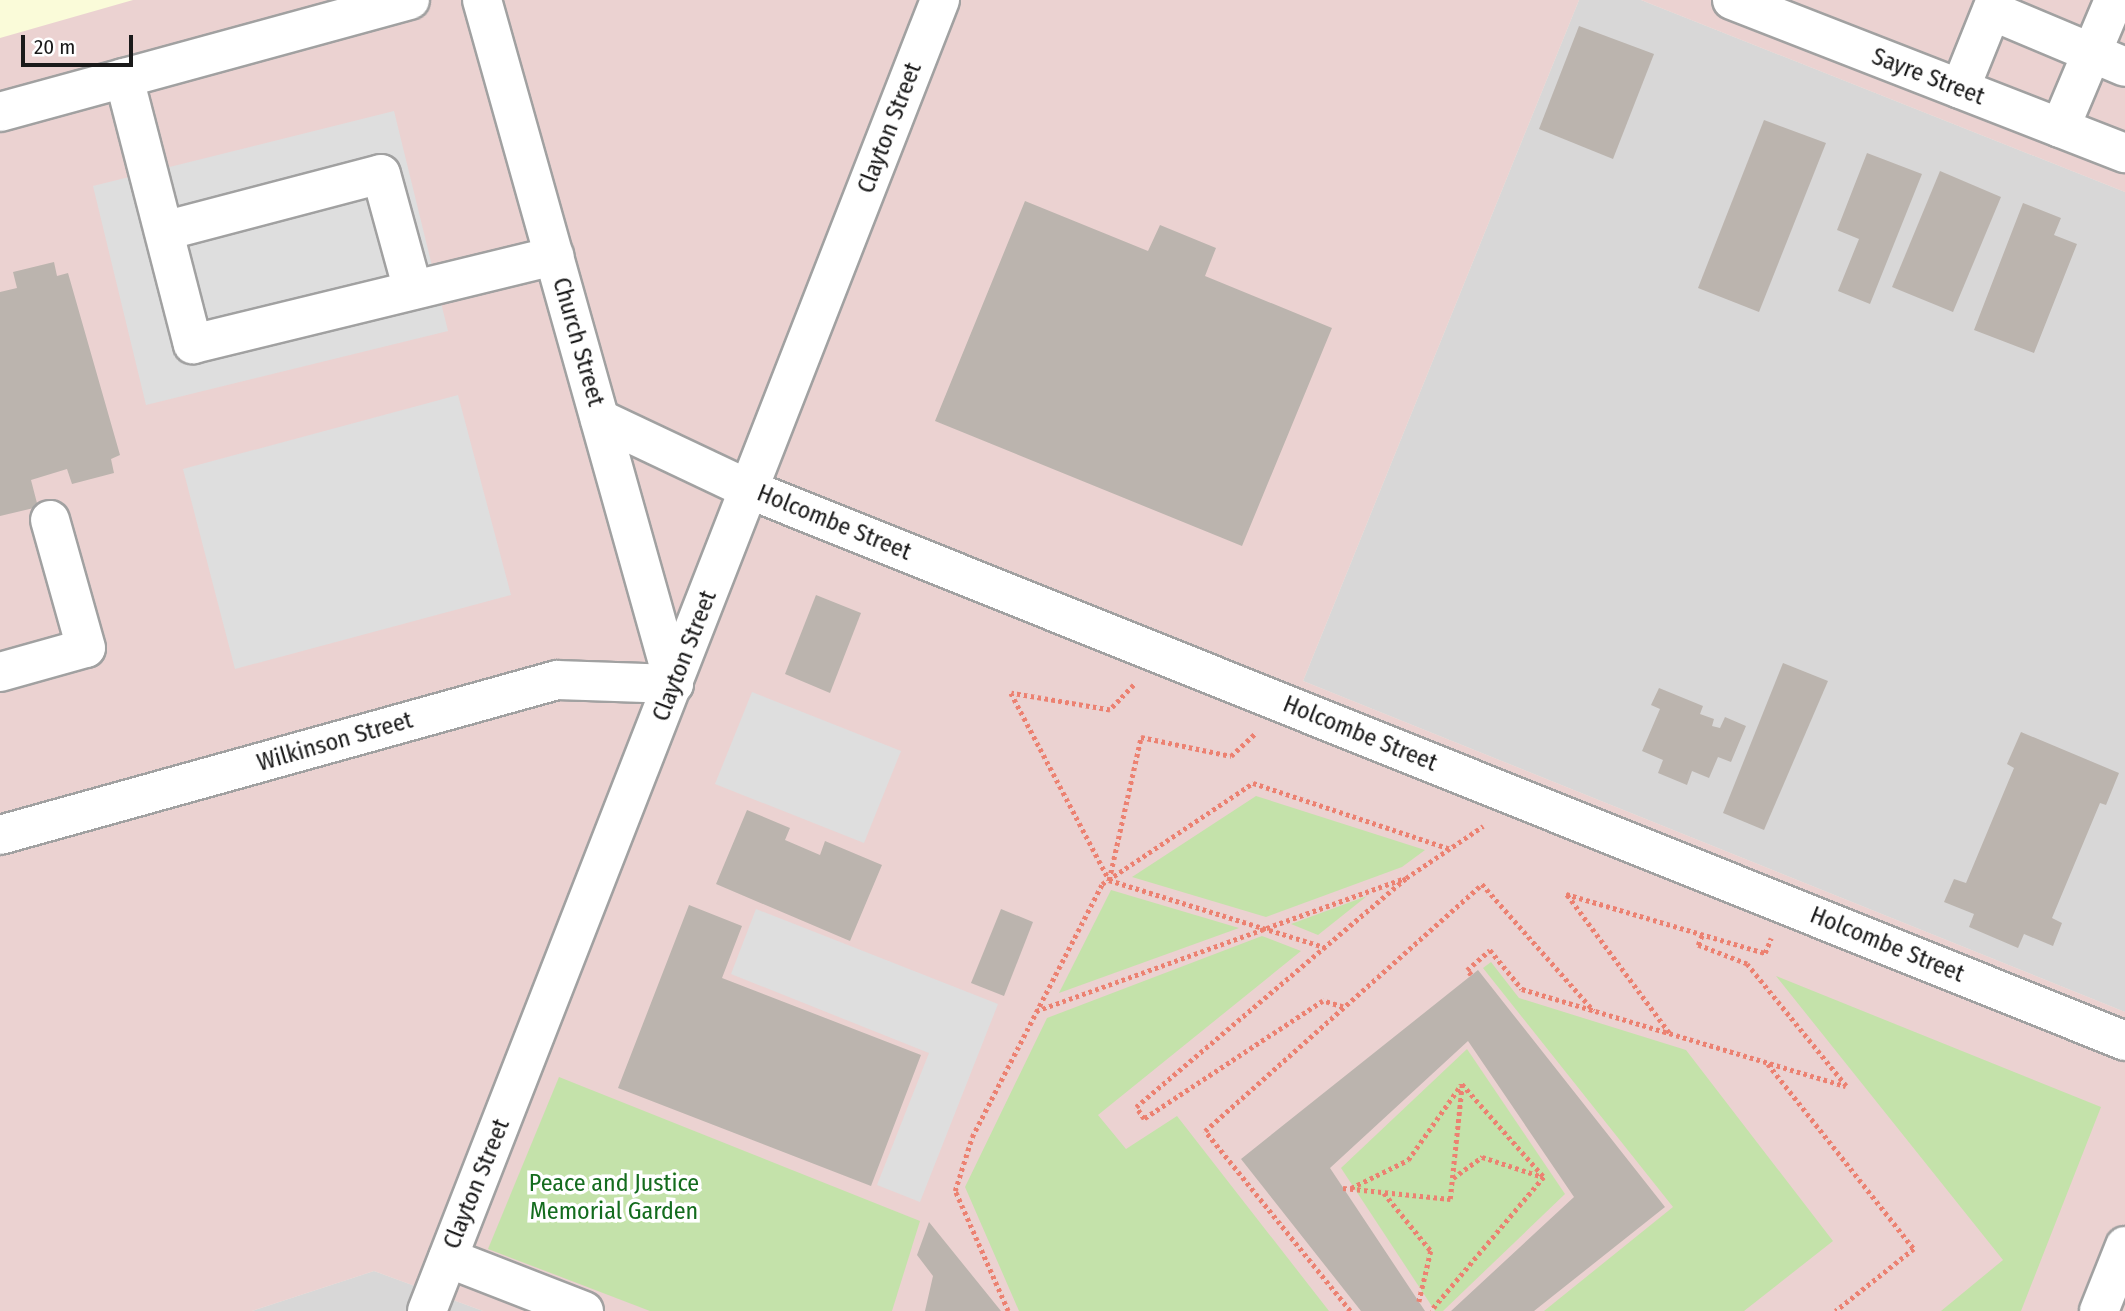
<!DOCTYPE html>
<style>
body{margin:0}
#map{position:relative;width:2125px;height:1311px;overflow:hidden;background:#ebe8e1;font-family:"Fira Sans Condensed",sans-serif}
div>[style]{position:absolute}
[style*='--x']{left:calc(var(--x)*1px);top:calc(var(--y)*1px);width:calc(var(--w)*1px);rotate:calc(var(--a)*1deg)}
.residential>*{inset:0;background:#d8d7d7}
.commercial>*{inset:0;background:#ebd2d1}
.education>*{inset:0;background:#fafbd9}
.grass>*{inset:0;background:#c4e2aa}
.parking>*{inset:0;background:#dedede}
.building>*{inset:0;background:#bbb4ae}
.path>*{height:4.5px;margin-top:-2.25px;transform-origin:0;background:repeating-linear-gradient(90deg,#ec8171 0 3.5px,transparent 0 7px)}
.roads{filter:drop-shadow(2px 0 #a1a1a1) drop-shadow(-2px 0 #a1a1a1) drop-shadow(0 2px #a1a1a1) drop-shadow(0 -2px #a1a1a1)}
.minor>*{height:38px;margin:-19px;padding:0 19px;transform-origin:19px;border-radius:19px;background:#fff}
span{translate:-50% -50%;white-space:nowrap;text-align:center;line-height:1.15;-webkit-text-stroke:7px #fff;paint-order:stroke}
.street-label{font-size:24px;color:#1a1a1a}
.park-label{font-size:24px;color:#146c1e}
.scale{position:absolute;left:21px;top:35px;width:112px;height:32px;box-sizing:border-box;border:4px solid #1a1a1a;border-top:0;padding-left:9px;font-size:21px;line-height:24px;white-space:nowrap;color:#1a1a1a;-webkit-text-stroke:5px #fff;paint-order:stroke}
</style>
<div id="map">
<div class="residential">
<div style="clip-path:polygon(1579px 0,1641px 0,2125px 192px,2125px 1012px,1303px 681px)"></div>
<div style="clip-path:polygon(374px 1271px,483px 1311px,252px 1311px)"></div>
</div>
<div class="commercial">
<div style="clip-path:polygon(0 0,1579px 0,1303px 681px,2125px 1012px,2125px 1311px,483px 1311px,374px 1271px,252px 1311px,0 1311px)"></div>
<div style="clip-path:polygon(1641px 0,2125px 0,2125px 192px)"></div>
</div>
<div class="education">
<div style="clip-path:polygon(0 0,133px 0,0 38px)"></div>
</div>
<div class="grass">
<div style="clip-path:polygon(1256px 796px,1425px 850px,1402px 867px,1266px 917px,1132px 877px)"></div>
<div style="clip-path:polygon(1111px 890px,1239px 928px,1059px 993px)"></div>
<div style="clip-path:polygon(1367px 896px,1318px 935px,1291px 924px)"></div>
<div style="clip-path:polygon(1262px 936px,1301px 951px,1098px 1115px,1126px 1149px,1177px 1116px,1329px 1311px,1019px 1311px,965px 1187px,1047px 1018px)"></div>
<div style="clip-path:polygon(1491px 962px,1519px 998px,1686px 1050px,1833px 1241px,1744px 1311px,1544px 1311px,1673px 1207px,1483px 968px)"></div>
<div style="clip-path:polygon(1776px 976px,2101px 1107px,2021px 1311px,1941px 1311px,2003px 1260px)"></div>
<div style="clip-path:polygon(1467px 1049px,1565px 1194px,1443px 1311px,1435px 1311px,1341px 1168px)"></div>
<div style="clip-path:polygon(559px 1077px,920px 1221px,892px 1311px,650px 1311px,488px 1249px)"></div>
</div>
<div class="parking">
<div style="clip-path:polygon(394px 111px,448px 331px,146px 405px,93px 186px)"></div>
<div style="clip-path:polygon(458px 395px,511px 595px,235px 669px,183px 469px)"></div>
<div style="clip-path:polygon(752px 692px,901px 751px,864px 843px,715px 784px)"></div>
<div style="clip-path:polygon(756px 909px,998px 1004px,920px 1202px,877px 1185px,929px 1053px,731px 974px)"></div>
</div>
<div class="building">
<div style="clip-path:polygon(1579px 26px,1654px 54px,1613px 159px,1539px 129px)"></div>
<div style="clip-path:polygon(1764px 120px,1826px 143px,1759px 312px,1698px 288px)"></div>
<div style="clip-path:polygon(1867px 153px,1922px 174px,1870px 304px,1838px 291px,1859px 239px,1837px 230px)"></div>
<div style="clip-path:polygon(1940px 171px,2001px 197px,1953px 312px,1892px 287px)"></div>
<div style="clip-path:polygon(1025px 201px,1148px 251px,1160px 225px,1216px 248px,1205px 276px,1332px 328px,1242px 546px,935px 421px)"></div>
<div style="clip-path:polygon(2023px 203px,2061px 218px,2054px 235px,2077px 244px,2034px 353px,1974px 330px)"></div>
<div style="clip-path:polygon(54px 262px,57px 276px,68px 273px,120px 455px,111px 459px,114px 473px,72px 484px,67px 469px,31px 480px,38px 507px,0 516px,0 292px,17px 288px,13px 272px)"></div>
<div style="clip-path:polygon(816px 595px,861px 613px,830px 693px,785px 674px)"></div>
<div style="clip-path:polygon(1783px 663px,1828px 681px,1764px 830px,1723px 813px)"></div>
<div style="clip-path:polygon(1659px 688px,1703px 706px,1700px 714px,1714px 719px,1712px 726px,1720px 728px,1725px 717px,1746px 726px,1731px 762px,1718px 757px,1709px 778px,1692px 771px,1687px 785px,1658px 773px,1663px 760px,1642px 751px,1660px 709px,1651px 705px)"></div>
<div style="clip-path:polygon(2021px 732px,2119px 773px,2106px 805px,2100px 803px,2052px 918px,2062px 923px,2053px 946px,2024px 934px,2018px 948px,1969px 927px,1974px 914px,1944px 902px,1954px 879px,1966px 883px,2014px 768px,2007px 764px)"></div>
<div style="clip-path:polygon(747px 810px,790px 828px,785px 840px,820px 855px,825px 841px,882px 865px,850px 941px,716px 884px)"></div>
<div style="clip-path:polygon(689px 905px,742px 926px,722px 978px,921px 1055px,871px 1186px,618px 1088px)"></div>
<div style="clip-path:polygon(1001px 909px,1033px 922px,1004px 996px,971px 983px)"></div>
<div style="clip-path:polygon(1478px 970px,1665px 1207px,1534px 1311px,1451px 1311px,1574px 1197px,1468px 1041px,1330px 1168px,1425px 1311px,1361px 1311px,1241px 1159px)"></div>
<div style="clip-path:polygon(929px 1222px,1001px 1311px,925px 1311px,933px 1276px,917px 1255px)"></div>
</div>
<div class="path">
<div style="--x:1134;--y:685;--w:35;--a:134"></div>
<div style="--x:1110;--y:710;--w:100;--a:-170.3"></div>
<div style="--x:1011;--y:693;--w:211;--a:62.3"></div>
<div style="--x:1109;--y:880;--w:225;--a:17.3"></div>
<div style="--x:1109;--y:880;--w:147;--a:-77.4"></div>
<div style="--x:1141;--y:737;--w:92;--a:11.9"></div>
<div style="--x:1231;--y:756;--w:33;--a:-43"></div>
<div style="--x:1471;--y:975;--w:6;--a:-129"></div>
<div style="--x:1467;--y:970;--w:30;--a:-41"></div>
<div style="--x:1490;--y:950;--w:50;--a:50.6"></div>
<div style="--x:1522;--y:989;--w:338;--a:16.7"></div>
<div style="--x:1846;--y:1086;--w:157;--a:-129.1"></div>
<div style="--x:1747;--y:964;--w:53;--a:-158.8"></div>
<div style="--x:1698;--y:945;--w:11;--a:-68"></div>
<div style="--x:1343;--y:1007;--w:21;--a:-163"></div>
<div style="--x:1323;--y:1001;--w:214;--a:146.6"></div>
<div style="--x:1144;--y:1119;--w:14;--a:-124"></div>
<div style="--x:1136;--y:1107;--w:354;--a:-40.3"></div>
<div style="--x:1406;--y:878;--w:93;--a:-34"></div>
<div style="--x:1036;--y:1011;--w:392;--a:-19.8"></div>
<div style="--x:1669;--y:1033;--w:173;--a:-126.5"></div>
<div style="--x:1566;--y:894;--w:208;--a:16.5"></div>
<div style="--x:1765;--y:953;--w:16;--a:-68"></div>
<div style="--x:1768;--y:1064;--w:236;--a:51.7"></div>
<div style="--x:1914;--y:1249;--w:100;--a:141.5"></div>
<div style="--x:1453;--y:1178;--w:36;--a:-36"></div>
<div style="--x:1482;--y:1157;--w:64;--a:18.2"></div>
<div style="--x:1343;--y:1188;--w:108;--a:5.9"></div>
<div style="--x:1450;--y:1199;--w:116;--a:-84"></div>
<div style="--x:1462;--y:1084;--w:124;--a:48.6"></div>
<div style="--x:1544;--y:1177;--w:175;--a:130.1"></div>
<div style="--x:1351;--y:1188;--w:64;--a:-26.2"></div>
<div style="--x:1408;--y:1160;--w:92;--a:-54.8"></div>
<div style="--x:1384;--y:1193;--w:75;--a:51"></div>
<div style="--x:1431;--y:1251;--w:52;--a:103.2"></div>
<div style="--x:1008;--y:1311;--w:131;--a:-113.8"></div>
<div style="--x:955;--y:1191;--w:57;--a:-72.5"></div>
<div style="--x:972;--y:1137;--w:284;--a:-62.8"></div>
<div style="--x:1102;--y:884;--w:182;--a:-33.8"></div>
<div style="--x:1253;--y:783;--w:208;--a:18.5"></div>
<div style="--x:1350;--y:1311;--w:231;--a:-128.9"></div>
<div style="--x:1205;--y:1131;--w:371;--a:-41.7"></div>
<div style="--x:1482;--y:884;--w:169;--a:48.6"></div>
</div>
<div class="roads">
<div class="minor">
<div style="--x:1732;--y:0;--w:422;--a:21.3"></div>
<div style="--x:1992;--y:11;--w:144;--a:22.8"></div>
<div style="--x:124;--y:78;--w:275;--a:75.5"></div>
<div style="--x:193;--y:344;--w:372;--a:-13.7"></div>
<div style="--x:1960;--y:89;--w:96;--a:-68"></div>
<div style="--x:0;--y:112;--w:425;--a:-15.3"></div>
<div style="--x:2060;--y:128;--w:139;--a:-67.1"></div>
<div style="--x:164;--y:231;--w:224;--a:-14.7"></div>
<div style="--x:381;--y:174;--w:120;--a:74.6"></div>
<div style="--x:600;--y:419;--w:164;--a:25.3"></div>
<div style="--x:748;--y:489;--w:1484;--a:21.84"></div>
<div style="--x:0;--y:672;--w:89;--a:-15.6"></div>
<div style="--x:86;--y:648;--w:133;--a:-105.7"></div>
<div style="--x:0;--y:835;--w:578;--a:-15.55"></div>
<div style="--x:557;--y:680;--w:117;--a:2"></div>
<div style="--x:674;--y:684;--w:710;--a:-105.68"></div>
<div style="--x:448;--y:1258;--w:146;--a:21.3"></div>
<div style="--x:427;--y:1311;--w:1408;--a:-68.63"></div>
<div style="--x:2099;--y:1311;--w:70;--a:-68.2"></div>
</div>
</div>
<div class="street-label">
<span style="left:1928px;top:77px;rotate:21deg">Sayre Street</span>
<span style="left:890px;top:128px;rotate:-69deg">Clayton Street</span>
<span style="left:578px;top:342px;rotate:74deg">Church Street</span>
<span style="left:834px;top:523px;rotate:22deg">Holcombe Street</span>
<span style="left:685px;top:656px;rotate:-69deg">Clayton Street</span>
<span style="left:1360px;top:734px;rotate:22deg">Holcombe Street</span>
<span style="left:335px;top:742px;rotate:-16deg">Wilkinson Street</span>
<span style="left:1887px;top:945px;rotate:22deg">Holcombe Street</span>
<span style="left:477px;top:1184px;rotate:-68deg">Clayton Street</span>
</div>
<div class="park-label">
<span style="left:614px;top:1198px">Peace and Justice<br>Memorial Garden</span>
</div>
<div class="scale">20 m</div>
</div>
